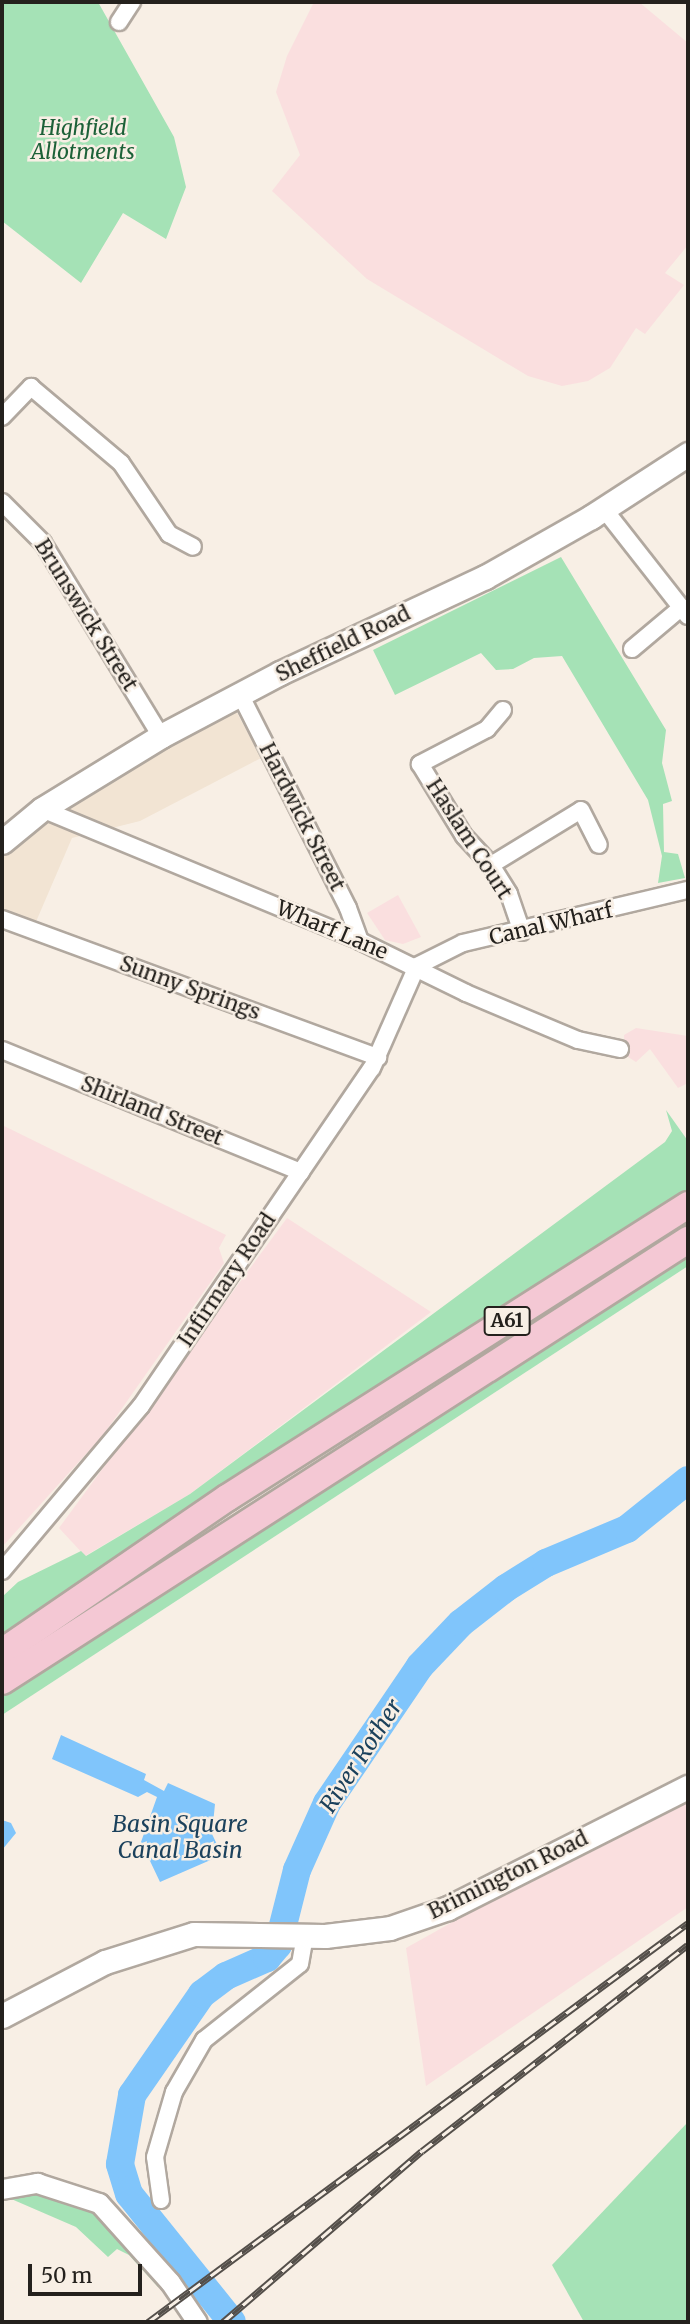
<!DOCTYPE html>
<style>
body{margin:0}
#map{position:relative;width:690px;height:2324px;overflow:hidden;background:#f8efe5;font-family:Merriweather,serif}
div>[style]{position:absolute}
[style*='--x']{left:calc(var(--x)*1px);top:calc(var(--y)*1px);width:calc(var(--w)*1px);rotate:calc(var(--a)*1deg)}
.built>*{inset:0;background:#f2e4d3}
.industrial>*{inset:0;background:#fadfdf}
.green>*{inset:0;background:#a5e2b6}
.water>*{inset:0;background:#80c5fb}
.river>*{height:28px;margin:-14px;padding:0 14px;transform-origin:14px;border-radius:14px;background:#80c5fb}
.roads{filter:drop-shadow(2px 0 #b1a89f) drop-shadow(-2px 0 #b1a89f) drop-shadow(0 2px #b1a89f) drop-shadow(0 -2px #b1a89f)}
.minor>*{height:16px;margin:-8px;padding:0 8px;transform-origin:8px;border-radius:8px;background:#fff}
.tertiary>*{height:19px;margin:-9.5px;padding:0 9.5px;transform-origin:9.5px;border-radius:9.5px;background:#fff}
.secondary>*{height:23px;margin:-11.5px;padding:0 11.5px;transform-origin:11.5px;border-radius:11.5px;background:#fff}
.trunk>*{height:26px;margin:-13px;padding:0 13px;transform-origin:13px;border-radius:13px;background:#f4c8d4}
.rail>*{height:7px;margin-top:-3.5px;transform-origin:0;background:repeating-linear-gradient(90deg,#f8efe5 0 13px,#544f4a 0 26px);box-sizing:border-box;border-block:2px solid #544f4a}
span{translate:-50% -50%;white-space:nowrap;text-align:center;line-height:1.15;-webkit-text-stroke:5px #f8efe5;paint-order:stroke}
.shield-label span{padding:2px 5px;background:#f8efe5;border:2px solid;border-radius:5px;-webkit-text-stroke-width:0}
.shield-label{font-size:19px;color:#24211d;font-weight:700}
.park-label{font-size:21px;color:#1d6138;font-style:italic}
.street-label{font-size:21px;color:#24211d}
.water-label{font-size:23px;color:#1b415c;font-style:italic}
.frame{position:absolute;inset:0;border:4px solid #24211d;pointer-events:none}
.scale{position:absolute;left:28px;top:2264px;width:114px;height:32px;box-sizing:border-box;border:4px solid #24211d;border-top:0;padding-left:9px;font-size:21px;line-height:24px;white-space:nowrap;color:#24211d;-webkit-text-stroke:5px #f8efe5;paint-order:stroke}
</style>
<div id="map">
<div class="built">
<div style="clip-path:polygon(229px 709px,236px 711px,261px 758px,140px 821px,72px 838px,35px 924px,2px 912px,2px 851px,35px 823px)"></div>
</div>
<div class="industrial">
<div style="clip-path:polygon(314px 2px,639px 2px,688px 43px,688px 245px,665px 273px,684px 285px,645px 334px,636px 328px,610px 368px,588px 381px,562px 386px,528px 376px,367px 279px,272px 191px,300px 155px,276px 92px,287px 56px)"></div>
<div style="clip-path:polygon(398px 895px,421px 937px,403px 944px,385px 940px,367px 913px)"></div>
<div style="clip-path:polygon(636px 1028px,688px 1036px,688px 1083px,678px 1088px,650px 1049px,636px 1062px,625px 1055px,624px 1035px)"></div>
<div style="clip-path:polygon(2px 1125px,226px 1235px,219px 1248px,224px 1263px,104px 1434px,2px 1547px)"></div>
<div style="clip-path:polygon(287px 1218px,431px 1312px,190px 1494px,85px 1556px,59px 1528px)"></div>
<div style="clip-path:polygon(688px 1800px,688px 1907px,426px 2086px,406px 1948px,571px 1856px)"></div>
</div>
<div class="green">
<div style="clip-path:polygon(2px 2px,98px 2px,174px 137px,186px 187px,166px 239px,123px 213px,81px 283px,2px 221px)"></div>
<div style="clip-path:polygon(561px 557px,666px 730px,662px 763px,672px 801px,663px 804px,664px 852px,678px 854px,685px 878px,658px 883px,662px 856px,648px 800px,562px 656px,534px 658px,513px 669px,496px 670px,481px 653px,395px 695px,373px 650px)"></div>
<div style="clip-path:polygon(666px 1110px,688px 1141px,688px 1195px,452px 1339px,348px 1414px,2px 1639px,2px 1597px,18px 1582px,81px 1551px,86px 1556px,190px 1494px,665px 1142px,672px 1131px)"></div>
<div style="clip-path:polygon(688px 1257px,688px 1266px,2px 1715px,2px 1690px)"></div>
<div style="clip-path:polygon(688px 2122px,688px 2322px,584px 2322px,552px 2265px)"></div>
<div style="clip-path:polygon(8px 2191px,44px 2192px,81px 2202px,101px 2218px,162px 2285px,158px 2287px,129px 2255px,117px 2249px,108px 2257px,76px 2227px,9px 2198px)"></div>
</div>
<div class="water">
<div style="clip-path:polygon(61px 1735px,146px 1774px,144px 1780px,164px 1791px,168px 1783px,215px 1804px,212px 1834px,222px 1855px,160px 1882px,141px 1842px,157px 1797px,147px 1792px,138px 1797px,52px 1759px)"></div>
<div style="clip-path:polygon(2px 1820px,11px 1823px,16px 1833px,2px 1850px)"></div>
</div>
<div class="river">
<div style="--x:232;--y:2322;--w:164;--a:-128.8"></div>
<div style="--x:129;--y:2194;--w:31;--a:-107"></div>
<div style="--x:120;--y:2164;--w:70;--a:-80.1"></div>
<div style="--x:132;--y:2095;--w:123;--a:-55.3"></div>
<div style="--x:202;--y:1994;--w:30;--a:-37"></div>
<div style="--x:226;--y:1976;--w:45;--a:-23.7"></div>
<div style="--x:267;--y:1958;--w:17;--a:-50"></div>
<div style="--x:278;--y:1945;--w:77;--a:-75.8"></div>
<div style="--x:297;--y:1870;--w:73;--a:-65.9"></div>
<div style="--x:327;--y:1803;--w:166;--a:-55.8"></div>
<div style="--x:420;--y:1666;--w:59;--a:-46.4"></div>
<div style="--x:461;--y:1623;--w:57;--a:-37.9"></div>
<div style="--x:506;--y:1588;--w:47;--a:-32"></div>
<div style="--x:546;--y:1563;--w:88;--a:-22.8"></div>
<div style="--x:627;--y:1529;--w:78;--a:-38.8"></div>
</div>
<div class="roads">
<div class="minor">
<div style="--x:119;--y:22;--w:24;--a:-57"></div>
<div style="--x:2;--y:417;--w:42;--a:-46"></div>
<div style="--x:31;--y:387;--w:118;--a:40.2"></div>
<div style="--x:121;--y:463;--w:86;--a:55.9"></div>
<div style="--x:169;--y:534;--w:27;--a:28"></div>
<div style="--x:2;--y:502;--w:58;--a:45"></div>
<div style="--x:43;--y:543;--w:226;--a:58.6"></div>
<div style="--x:604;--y:509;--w:136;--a:51.9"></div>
<div style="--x:632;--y:649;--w:65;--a:-40"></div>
<div style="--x:241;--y:696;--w:237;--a:63.2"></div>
<div style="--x:348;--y:908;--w:35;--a:70"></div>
<div style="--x:503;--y:710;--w:25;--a:130"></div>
<div style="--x:487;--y:729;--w:76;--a:152.4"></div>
<div style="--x:420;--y:764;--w:84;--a:58.6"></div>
<div style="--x:464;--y:836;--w:40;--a:47"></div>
<div style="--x:491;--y:865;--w:34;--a:58"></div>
<div style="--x:509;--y:894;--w:40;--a:71.1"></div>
<div style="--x:42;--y:809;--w:344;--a:22.5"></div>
<div style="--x:360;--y:941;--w:118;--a:26.1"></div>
<div style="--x:466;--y:993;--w:121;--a:22.8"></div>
<div style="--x:578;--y:1040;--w:43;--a:12.1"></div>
<div style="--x:491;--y:865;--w:105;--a:-31.4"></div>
<div style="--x:581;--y:810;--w:39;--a:63"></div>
<div style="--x:2;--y:919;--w:401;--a:20.2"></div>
<div style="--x:417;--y:966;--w:51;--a:-26.6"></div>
<div style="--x:463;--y:943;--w:231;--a:-13.3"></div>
<div style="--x:2;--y:1050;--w:323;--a:22.2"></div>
<div style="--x:2;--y:1571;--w:216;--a:-49.9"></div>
<div style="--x:141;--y:1406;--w:409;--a:-55.7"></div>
<div style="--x:372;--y:1068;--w:111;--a:-66.2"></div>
<div style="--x:161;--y:2200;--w:43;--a:-97.9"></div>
<div style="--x:155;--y:2157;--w:68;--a:-73.7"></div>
<div style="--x:174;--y:2092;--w:60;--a:-60"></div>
<div style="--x:204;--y:2040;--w:122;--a:-38.4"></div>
<div style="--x:300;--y:1964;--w:27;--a:-80"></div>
</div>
<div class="tertiary">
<div style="--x:2;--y:2189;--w:36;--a:-10"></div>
<div style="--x:37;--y:2183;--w:65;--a:17.9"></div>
<div style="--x:99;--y:2203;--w:106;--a:48.1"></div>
<div style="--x:170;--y:2282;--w:48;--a:56"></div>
</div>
<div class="secondary">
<div style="--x:2;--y:842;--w:52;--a:-39.5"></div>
<div style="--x:42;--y:809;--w:140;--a:-31.5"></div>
<div style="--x:161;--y:736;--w:135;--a:-27.9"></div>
<div style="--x:280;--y:673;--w:226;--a:-25.1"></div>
<div style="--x:485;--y:577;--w:122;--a:-29.5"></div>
<div style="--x:591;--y:517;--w:116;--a:-33"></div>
<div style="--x:2;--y:2016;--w:116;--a:-27.7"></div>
<div style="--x:105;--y:1962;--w:93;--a:-17.5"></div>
<div style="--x:194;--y:1934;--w:131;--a:0.9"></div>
<div style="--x:325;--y:1936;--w:65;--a:-7"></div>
<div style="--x:390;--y:1928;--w:61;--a:-19"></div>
<div style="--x:448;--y:1908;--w:269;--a:-26.8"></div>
</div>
<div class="trunk">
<div style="--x:2;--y:1652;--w:273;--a:-34.4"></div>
<div style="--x:227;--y:1498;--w:546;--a:-32.44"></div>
<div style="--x:2;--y:1681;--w:816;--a:-32.74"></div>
</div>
</div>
<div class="rail">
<div style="--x:148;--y:2322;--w:671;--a:-36.46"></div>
<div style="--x:223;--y:2322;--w:262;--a:-40.7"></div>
<div style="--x:422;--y:2151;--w:336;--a:-37.8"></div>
</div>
<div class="shield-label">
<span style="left:507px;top:1321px">A61</span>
</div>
<div class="park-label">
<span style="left:83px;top:140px">Highfield<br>Allotments</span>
</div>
<div class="street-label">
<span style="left:86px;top:615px;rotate:58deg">Brunswick Street</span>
<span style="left:343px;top:644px;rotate:-26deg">Sheffield Road</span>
<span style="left:302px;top:817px;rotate:63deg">Hardwick Street</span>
<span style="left:469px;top:839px;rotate:57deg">Haslam Court</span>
<span style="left:551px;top:924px;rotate:-13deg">Canal Wharf</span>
<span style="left:332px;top:930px;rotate:23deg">Wharf Lane</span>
<span style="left:190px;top:988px;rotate:20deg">Sunny Springs</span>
<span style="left:152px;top:1111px;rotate:22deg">Shirland Street</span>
<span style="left:227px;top:1280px;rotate:-56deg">Infirmary Road</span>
<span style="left:508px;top:1875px;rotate:-26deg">Brimington Road</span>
</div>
<div class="water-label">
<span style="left:361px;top:1756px;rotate:-57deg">River Rother</span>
<span style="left:180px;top:1837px">Basin Square<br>Canal Basin</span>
</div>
<div class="frame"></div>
<div class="scale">50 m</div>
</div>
